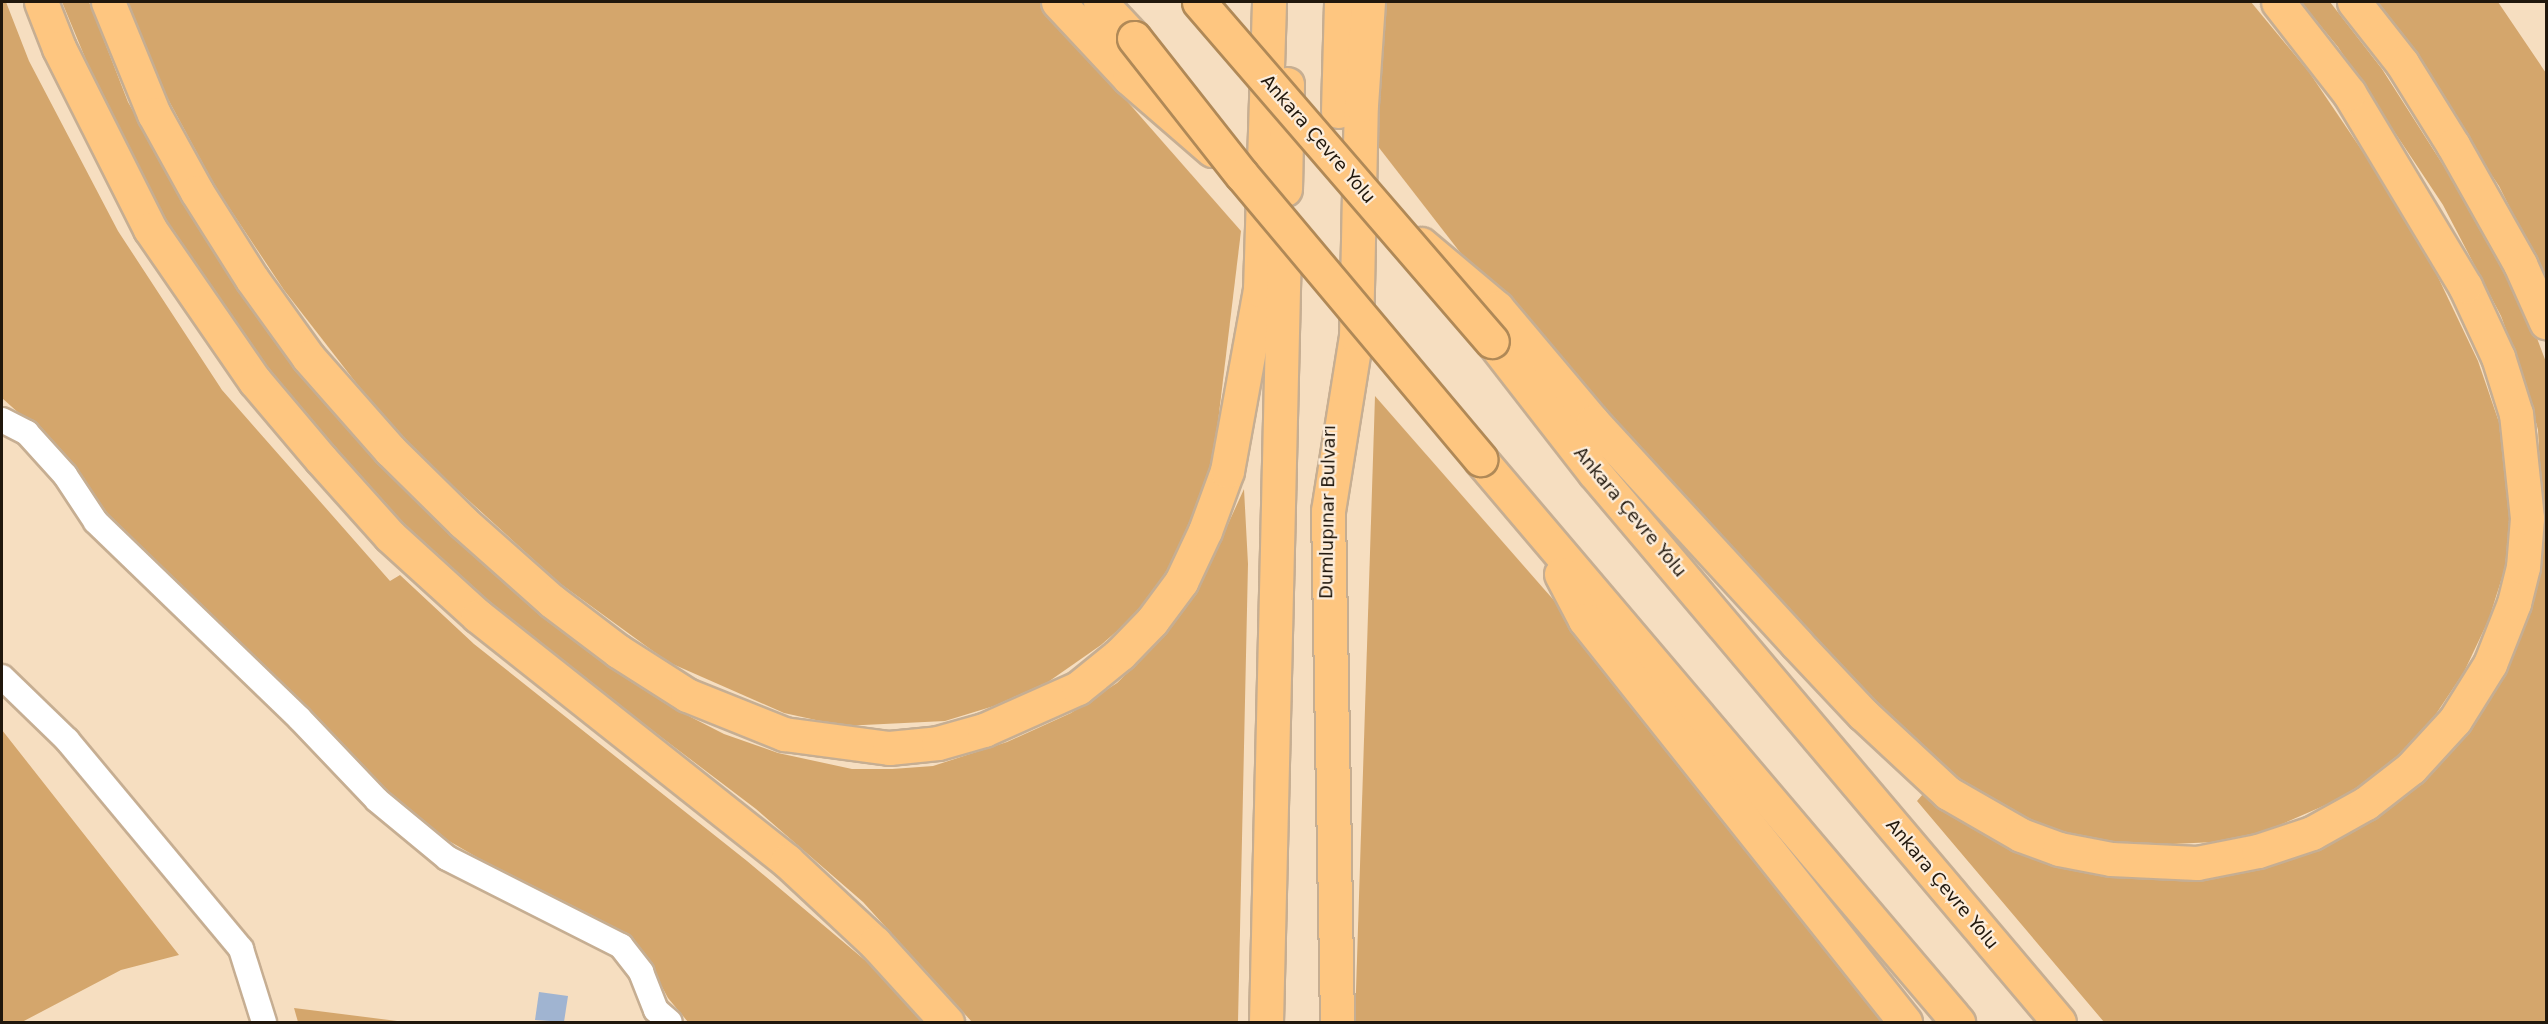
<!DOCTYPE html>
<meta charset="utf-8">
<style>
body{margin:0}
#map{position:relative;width:2548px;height:1024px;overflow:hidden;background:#f6dec0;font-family:"DejaVu Sans",sans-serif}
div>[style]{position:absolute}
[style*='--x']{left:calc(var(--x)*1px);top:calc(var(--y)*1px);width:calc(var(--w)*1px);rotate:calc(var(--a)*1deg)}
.green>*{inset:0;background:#d4a66c}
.building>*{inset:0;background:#a0b4d1}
.roads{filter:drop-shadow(2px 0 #c6ae92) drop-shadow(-2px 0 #c6ae92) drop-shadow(0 2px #c6ae92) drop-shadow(0 -2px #c6ae92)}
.street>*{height:24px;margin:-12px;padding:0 12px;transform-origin:12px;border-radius:12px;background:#fff}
.highway>*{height:33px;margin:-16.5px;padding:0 16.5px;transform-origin:16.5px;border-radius:16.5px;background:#fec680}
.bridges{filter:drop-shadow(2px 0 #b08957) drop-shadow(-2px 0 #b08957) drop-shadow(0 2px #b08957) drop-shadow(0 -2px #b08957)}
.highway-bridge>*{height:33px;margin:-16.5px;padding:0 16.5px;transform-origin:16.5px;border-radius:16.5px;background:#fec680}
span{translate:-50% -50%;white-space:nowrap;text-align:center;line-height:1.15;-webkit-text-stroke:4.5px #fceddb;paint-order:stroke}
.street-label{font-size:18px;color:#20170c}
.frame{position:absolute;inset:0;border:3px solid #20170c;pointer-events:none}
</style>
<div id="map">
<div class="green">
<div style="clip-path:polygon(2px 2px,6px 2px,29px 61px,118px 231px,222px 390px,390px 581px,400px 575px,474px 644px,747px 861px,898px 988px,924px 1022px,688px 1022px,668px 998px,642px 950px,625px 933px,566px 909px,437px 834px,361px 773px,97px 506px,60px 450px,2px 398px)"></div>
<div style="clip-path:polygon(62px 2px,89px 2px,128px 102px,190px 213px,272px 331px,349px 429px,443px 528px,546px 617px,608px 666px,673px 708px,724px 734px,778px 753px,852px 769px,892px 769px,933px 766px,1007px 742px,1071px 713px,1117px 683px,1148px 653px,1197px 592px,1244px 489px,1248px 564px,1238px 1022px,972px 1022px,863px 902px,756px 809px,520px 630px,414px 539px,323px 437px,242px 334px,169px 225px,106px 108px)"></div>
<div style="clip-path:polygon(128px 2px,1040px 2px,1241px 231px,1210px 488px,1180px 555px,1141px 610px,1101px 645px,1048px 682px,994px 706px,945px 721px,843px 726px,784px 713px,668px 662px,558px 582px,395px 433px,284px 290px,216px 188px,162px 88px)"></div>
<div style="clip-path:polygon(1383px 2px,2251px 2px,2309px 72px,2415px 229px,2478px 361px,2502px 431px,2511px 505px,2505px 568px,2489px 619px,2464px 672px,2434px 717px,2394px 760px,2344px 797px,2257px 835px,2215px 842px,2130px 846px,2080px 839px,2030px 825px,1991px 806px,1912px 747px,1487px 287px,1373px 140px)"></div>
<div style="clip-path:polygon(2301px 2px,2330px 2px,2382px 69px,2459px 190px,2532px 325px,2546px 362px,2546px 1022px,2104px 1022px,1917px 801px,1923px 794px,1984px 831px,2153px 877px,2216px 878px,2264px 866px,2352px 829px,2393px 805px,2430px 774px,2468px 729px,2501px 677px,2524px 624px,2543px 526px,2538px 430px,2524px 378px,2501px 316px,2443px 205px,2338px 47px)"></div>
<div style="clip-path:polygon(2375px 2px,2498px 2px,2546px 73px,2546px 280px,2499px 186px)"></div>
<div style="clip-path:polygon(1375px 396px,1558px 605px,1887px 1022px,1355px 1022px)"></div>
<div style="clip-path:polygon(2px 730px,179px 955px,121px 970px,22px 1022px,2px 1022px)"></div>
<div style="clip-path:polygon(294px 1008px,405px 1022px,298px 1022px)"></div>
</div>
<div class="building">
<div style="clip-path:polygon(539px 992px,568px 996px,564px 1022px,535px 1020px)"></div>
</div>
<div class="roads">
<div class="street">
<div style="--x:2;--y:420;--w:28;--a:27"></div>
<div style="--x:27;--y:433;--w:57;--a:47.9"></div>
<div style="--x:65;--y:475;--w:56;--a:56.6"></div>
<div style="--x:96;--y:522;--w:282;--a:44"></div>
<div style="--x:299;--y:718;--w:113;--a:46.4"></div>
<div style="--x:377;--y:800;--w:91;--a:39.6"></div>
<div style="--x:447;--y:858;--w:195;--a:26.8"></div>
<div style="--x:621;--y:946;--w:33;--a:52"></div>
<div style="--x:641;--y:972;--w:41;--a:68.5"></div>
<div style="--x:656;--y:1010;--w:18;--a:41"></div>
<div style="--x:2;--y:677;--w:91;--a:44.1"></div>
<div style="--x:67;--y:740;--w:272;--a:50.2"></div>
<div style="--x:241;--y:949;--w:77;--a:72.5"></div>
</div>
<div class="highway">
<div style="--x:41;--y:2;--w:49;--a:68.6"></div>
<div style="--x:59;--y:48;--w:203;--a:63.3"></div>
<div style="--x:150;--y:229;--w:185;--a:55.4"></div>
<div style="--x:255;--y:381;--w:102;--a:49.8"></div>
<div style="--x:321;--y:459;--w:103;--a:48.1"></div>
<div style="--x:390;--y:536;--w:119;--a:42.3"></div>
<div style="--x:478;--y:616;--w:394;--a:38.4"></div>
<div style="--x:787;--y:861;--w:120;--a:43"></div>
<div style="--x:875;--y:943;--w:107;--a:47.7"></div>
<div style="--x:108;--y:2;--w:121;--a:67.7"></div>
<div style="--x:154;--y:114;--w:89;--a:61.1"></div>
<div style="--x:197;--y:192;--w:103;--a:57.7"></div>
<div style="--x:252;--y:279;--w:96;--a:54.3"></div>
<div style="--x:308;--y:357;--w:124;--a:48.6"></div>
<div style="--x:390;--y:450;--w:103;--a:44.6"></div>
<div style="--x:463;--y:522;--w:119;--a:41.6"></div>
<div style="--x:552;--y:601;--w:83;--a:37.1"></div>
<div style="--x:618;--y:651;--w:82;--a:32.5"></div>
<div style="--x:687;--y:695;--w:105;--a:21.9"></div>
<div style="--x:784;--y:734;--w:106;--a:7.6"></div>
<div style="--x:889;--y:748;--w:49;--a:-5.8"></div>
<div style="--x:938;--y:743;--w:48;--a:-15.8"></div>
<div style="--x:984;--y:730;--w:103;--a:-24.1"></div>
<div style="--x:1078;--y:688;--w:54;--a:-39"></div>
<div style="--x:1120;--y:654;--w:46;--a:-45.9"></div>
<div style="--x:1152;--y:621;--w:49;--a:-53.4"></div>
<div style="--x:1181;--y:582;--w:56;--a:-64.8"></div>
<div style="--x:1205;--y:531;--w:64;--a:-69.9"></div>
<div style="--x:1227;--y:471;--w:184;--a:-79.7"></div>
<div style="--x:1260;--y:290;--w:288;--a:-88.2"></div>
<div style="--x:1058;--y:2;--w:104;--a:46.9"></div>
<div style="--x:1129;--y:78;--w:110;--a:40.9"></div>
<div style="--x:1100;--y:2;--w:50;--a:46.6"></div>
<div style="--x:2354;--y:2;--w:78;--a:51.8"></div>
<div style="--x:2402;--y:63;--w:97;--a:58.1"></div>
<div style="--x:2453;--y:145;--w:137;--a:60.6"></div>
<div style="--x:2520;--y:264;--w:64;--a:65.9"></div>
<div style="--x:1338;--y:111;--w:109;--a:-88.4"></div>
<div style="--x:1285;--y:189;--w:105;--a:-88.9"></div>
<div style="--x:1421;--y:244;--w:99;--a:40.1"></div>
<div style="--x:1497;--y:308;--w:149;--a:49.9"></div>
<div style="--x:1593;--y:422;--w:300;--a:47.4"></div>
<div style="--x:1796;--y:643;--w:98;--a:46.7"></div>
<div style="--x:1863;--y:714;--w:116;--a:42.9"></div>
<div style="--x:1948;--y:793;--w:84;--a:29.9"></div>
<div style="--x:2021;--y:835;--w:40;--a:20.2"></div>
<div style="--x:2059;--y:849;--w:53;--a:10.9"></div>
<div style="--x:2111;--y:859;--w:86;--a:2.7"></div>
<div style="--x:2197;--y:863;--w:62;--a:-11.1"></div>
<div style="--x:2258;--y:851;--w:57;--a:-18.4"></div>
<div style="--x:2312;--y:833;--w:62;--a:-29.1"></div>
<div style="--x:2366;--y:803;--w:57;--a:-37.9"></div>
<div style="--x:2411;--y:768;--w:65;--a:-47.5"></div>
<div style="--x:2455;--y:720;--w:66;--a:-58"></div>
<div style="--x:2490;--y:664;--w:66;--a:-68.5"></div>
<div style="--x:2514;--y:603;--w:37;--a:-76"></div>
<div style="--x:2523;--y:567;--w:49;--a:-85.3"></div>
<div style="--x:2527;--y:518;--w:105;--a:-96"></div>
<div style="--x:2516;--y:414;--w:60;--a:-107.5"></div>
<div style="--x:2498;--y:357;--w:78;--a:-114.9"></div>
<div style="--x:2465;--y:286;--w:225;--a:-121"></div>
<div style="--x:2349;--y:93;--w:115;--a:-128"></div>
<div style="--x:1492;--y:341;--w:166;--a:52.1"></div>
<div style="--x:1594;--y:472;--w:720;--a:49.79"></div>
<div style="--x:1480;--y:459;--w:739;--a:49.67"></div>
<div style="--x:1561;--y:574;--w:52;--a:62.4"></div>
<div style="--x:1585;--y:620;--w:514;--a:51.48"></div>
<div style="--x:1266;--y:1022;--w:776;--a:-88.67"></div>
<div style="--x:1337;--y:1022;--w:511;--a:-91.01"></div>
<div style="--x:1328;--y:511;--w:177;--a:-80.9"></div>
<div style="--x:1356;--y:336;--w:231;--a:-88.8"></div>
<div style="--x:1361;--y:105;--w:103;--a:-86.1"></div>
</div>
</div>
<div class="bridges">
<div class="highway-bridge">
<div style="--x:1199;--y:2;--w:448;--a:49.2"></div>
<div style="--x:1134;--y:38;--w:174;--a:51.8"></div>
<div style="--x:1242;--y:175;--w:371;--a:50"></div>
</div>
</div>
<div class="street-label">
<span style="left:1318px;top:139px;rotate:49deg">Ankara Çevre Yolu</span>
<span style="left:1328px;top:512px;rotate:-89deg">Dumlupınar Bulvarı</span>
<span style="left:1630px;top:512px;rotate:50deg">Ankara Çevre Yolu</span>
<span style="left:1942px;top:884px;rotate:50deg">Ankara Çevre Yolu</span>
</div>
<div class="frame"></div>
</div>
